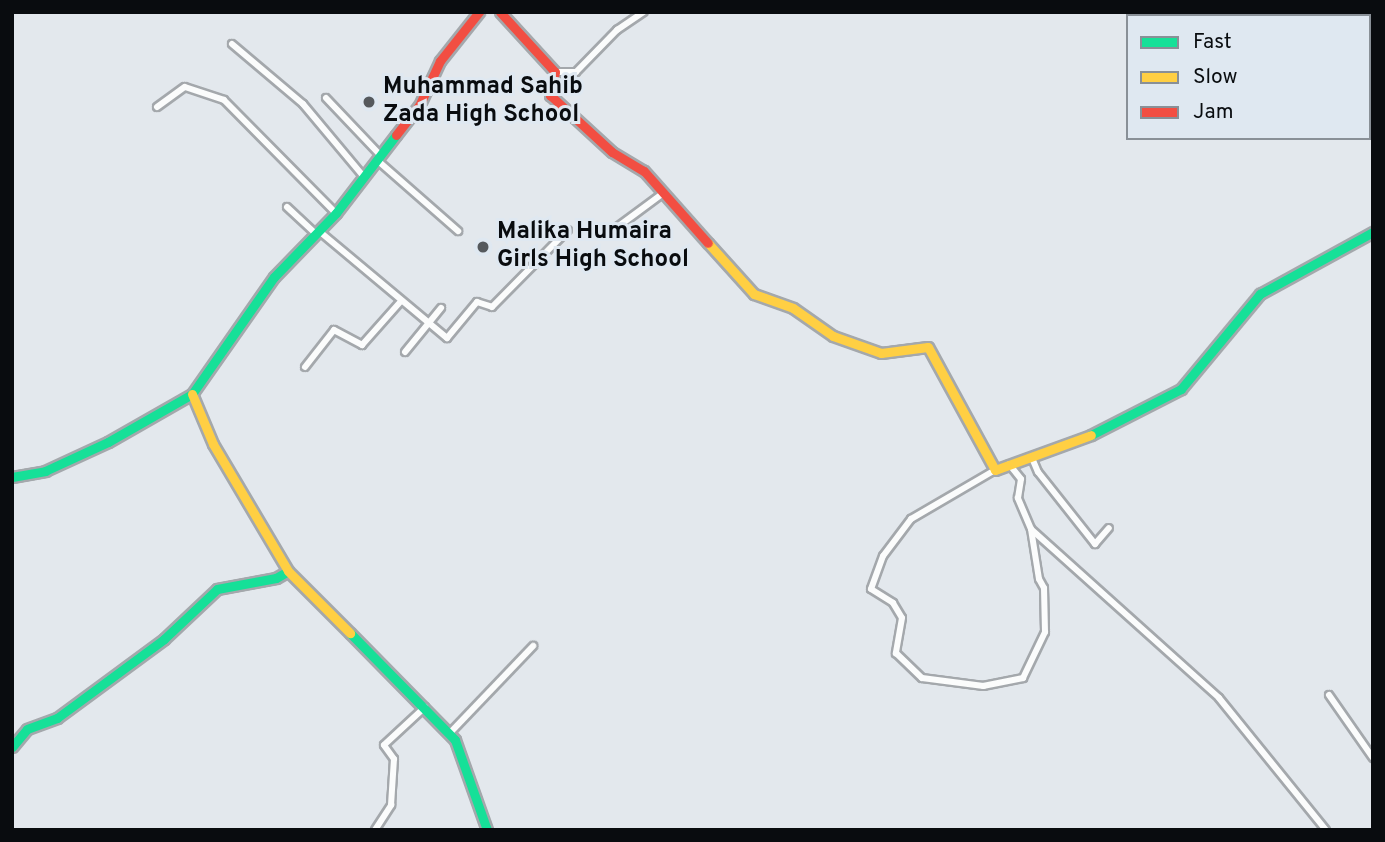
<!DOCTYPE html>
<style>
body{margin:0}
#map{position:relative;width:1385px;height:842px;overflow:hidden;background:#e3e8ed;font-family:Overpass,sans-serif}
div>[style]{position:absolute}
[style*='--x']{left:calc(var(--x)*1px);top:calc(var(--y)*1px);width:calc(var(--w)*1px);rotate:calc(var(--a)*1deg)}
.roads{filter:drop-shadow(2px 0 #a4a8ac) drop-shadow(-2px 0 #a4a8ac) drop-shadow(0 2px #a4a8ac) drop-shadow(0 -2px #a4a8ac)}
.street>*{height:6px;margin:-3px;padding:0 3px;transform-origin:3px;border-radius:3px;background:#fbfcfc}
.fast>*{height:9px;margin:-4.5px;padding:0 4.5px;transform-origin:4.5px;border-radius:4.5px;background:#16e098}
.slow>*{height:9px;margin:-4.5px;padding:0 4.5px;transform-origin:4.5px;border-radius:4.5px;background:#ffcf43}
.jam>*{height:9px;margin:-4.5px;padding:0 4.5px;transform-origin:4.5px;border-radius:4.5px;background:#f24e42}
.dots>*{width:19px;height:19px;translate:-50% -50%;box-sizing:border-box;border:4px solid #dfe8f1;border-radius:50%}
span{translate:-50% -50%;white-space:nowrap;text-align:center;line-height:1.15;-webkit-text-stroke:6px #dfe8f1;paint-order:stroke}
.poi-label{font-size:24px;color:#090c0f;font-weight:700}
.left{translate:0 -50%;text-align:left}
.frame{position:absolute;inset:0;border:14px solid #090c0f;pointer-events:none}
.legend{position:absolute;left:1126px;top:14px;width:245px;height:126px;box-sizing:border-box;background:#dfe8f1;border:2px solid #899097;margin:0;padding:9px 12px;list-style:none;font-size:21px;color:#090c0f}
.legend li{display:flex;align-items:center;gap:14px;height:35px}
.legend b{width:35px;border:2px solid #899097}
</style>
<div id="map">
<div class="roads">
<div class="street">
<div style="--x:1366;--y:12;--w:4;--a:76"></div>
<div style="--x:232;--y:44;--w:93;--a:40.2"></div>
<div style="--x:303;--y:104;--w:95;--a:50.1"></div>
<div style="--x:555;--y:72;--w:21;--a:0"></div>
<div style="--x:576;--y:72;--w:59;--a:-45.7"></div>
<div style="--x:617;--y:30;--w:32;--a:-34"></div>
<div style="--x:326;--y:98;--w:80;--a:46.5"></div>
<div style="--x:157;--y:107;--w:34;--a:-36"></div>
<div style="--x:185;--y:87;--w:41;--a:18.4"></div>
<div style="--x:224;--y:100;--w:159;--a:45.3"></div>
<div style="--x:377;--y:160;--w:108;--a:41.2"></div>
<div style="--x:287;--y:207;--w:38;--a:43"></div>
<div style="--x:319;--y:231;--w:167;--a:39.9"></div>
<div style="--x:447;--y:338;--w:47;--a:-50.2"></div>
<div style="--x:477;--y:302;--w:16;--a:18"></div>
<div style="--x:492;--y:307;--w:108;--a:-45.4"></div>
<div style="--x:612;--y:231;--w:62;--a:-36.5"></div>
<div style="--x:405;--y:352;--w:57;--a:-50.7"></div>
<div style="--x:305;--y:367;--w:47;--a:-51.9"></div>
<div style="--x:334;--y:330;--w:32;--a:28"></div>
<div style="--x:362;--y:345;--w:59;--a:-48.4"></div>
<div style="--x:1032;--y:458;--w:15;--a:67"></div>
<div style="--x:1038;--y:472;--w:92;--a:51.6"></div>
<div style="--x:1095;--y:544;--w:21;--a:-49"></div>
<div style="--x:995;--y:470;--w:97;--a:149.7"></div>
<div style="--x:911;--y:519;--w:46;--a:127.1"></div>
<div style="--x:883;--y:556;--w:35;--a:110"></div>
<div style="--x:871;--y:589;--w:26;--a:32"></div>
<div style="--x:893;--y:603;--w:17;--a:59"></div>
<div style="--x:902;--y:618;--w:36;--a:100"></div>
<div style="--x:896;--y:653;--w:36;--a:44"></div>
<div style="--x:922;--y:678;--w:62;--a:7.5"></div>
<div style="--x:983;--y:686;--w:41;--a:-11.3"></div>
<div style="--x:1023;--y:678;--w:51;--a:-64.4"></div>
<div style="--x:1045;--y:632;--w:44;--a:-91.3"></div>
<div style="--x:1044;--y:588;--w:10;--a:-119"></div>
<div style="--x:1039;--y:579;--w:51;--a:-99.1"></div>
<div style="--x:1031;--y:529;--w:34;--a:-113"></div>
<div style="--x:1018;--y:498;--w:19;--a:-81"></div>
<div style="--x:1021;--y:479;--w:19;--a:-129"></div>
<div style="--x:1032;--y:530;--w:251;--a:41.9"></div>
<div style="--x:1219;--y:698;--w:170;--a:51"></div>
<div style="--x:1329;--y:695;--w:77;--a:55.1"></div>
<div style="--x:449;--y:734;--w:122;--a:-46.3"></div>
<div style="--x:375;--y:830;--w:30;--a:-57"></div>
<div style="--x:391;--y:805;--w:46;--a:-86.3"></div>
<div style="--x:394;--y:759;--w:17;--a:-126"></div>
<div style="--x:384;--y:745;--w:56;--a:-42.8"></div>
</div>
<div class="fast">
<div style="--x:1091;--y:435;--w:101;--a:-27.1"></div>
<div style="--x:1181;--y:389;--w:124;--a:-50.3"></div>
<div style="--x:1260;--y:294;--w:129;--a:-28.8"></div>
<div style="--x:12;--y:477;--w:34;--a:-10"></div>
<div style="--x:45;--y:471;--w:69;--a:-24.7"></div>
<div style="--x:108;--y:442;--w:97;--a:-29.7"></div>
<div style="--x:192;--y:394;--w:143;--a:-55"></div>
<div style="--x:274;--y:277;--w:89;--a:-45.9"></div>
<div style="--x:336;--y:213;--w:98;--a:-52.4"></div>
<div style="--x:350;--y:633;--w:150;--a:45.5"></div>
<div style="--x:455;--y:740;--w:96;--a:70.4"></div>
<div style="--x:12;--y:747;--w:23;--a:-50"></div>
<div style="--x:27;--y:729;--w:32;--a:-20"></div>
<div style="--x:57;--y:718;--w:133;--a:-36.4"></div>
<div style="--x:164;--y:639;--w:73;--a:-43.3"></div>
<div style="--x:217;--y:589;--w:60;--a:-10.6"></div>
<div style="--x:276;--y:578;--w:14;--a:-30"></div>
</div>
<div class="slow">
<div style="--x:708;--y:243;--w:69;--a:48"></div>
<div style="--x:754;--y:294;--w:41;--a:19.7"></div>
<div style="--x:793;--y:308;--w:49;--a:35"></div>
<div style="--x:833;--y:336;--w:51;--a:19.5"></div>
<div style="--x:881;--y:353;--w:47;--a:-7.3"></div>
<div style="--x:928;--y:347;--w:140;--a:61.4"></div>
<div style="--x:995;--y:470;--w:102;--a:-20"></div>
<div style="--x:192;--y:394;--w:54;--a:67.2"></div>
<div style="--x:213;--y:444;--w:147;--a:59.4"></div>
<div style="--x:288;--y:571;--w:88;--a:45"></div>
</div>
<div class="jam">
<div style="--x:500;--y:12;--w:81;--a:47.5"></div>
<div style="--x:555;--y:72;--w:24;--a:102"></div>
<div style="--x:550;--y:95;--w:84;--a:42.6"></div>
<div style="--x:612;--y:152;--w:37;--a:31"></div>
<div style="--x:644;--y:171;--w:96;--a:48.4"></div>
<div style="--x:396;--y:135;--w:37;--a:-52"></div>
<div style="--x:419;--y:106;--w:50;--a:-65"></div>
<div style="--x:440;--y:61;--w:63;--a:-51.5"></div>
</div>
</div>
<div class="dots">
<div style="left:369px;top:102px;background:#55595d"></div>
<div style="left:483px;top:247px;background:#55595d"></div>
</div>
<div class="poi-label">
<span class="left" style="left:383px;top:102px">Muhammad Sahib<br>Zada High School</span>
<span class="left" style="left:497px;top:247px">Malika Humaira<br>Girls High School</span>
</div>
<div class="frame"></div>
<ul class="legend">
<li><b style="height:9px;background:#16e098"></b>Fast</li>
<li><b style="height:9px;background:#ffcf43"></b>Slow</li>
<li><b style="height:9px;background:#f24e42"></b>Jam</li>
</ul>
</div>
